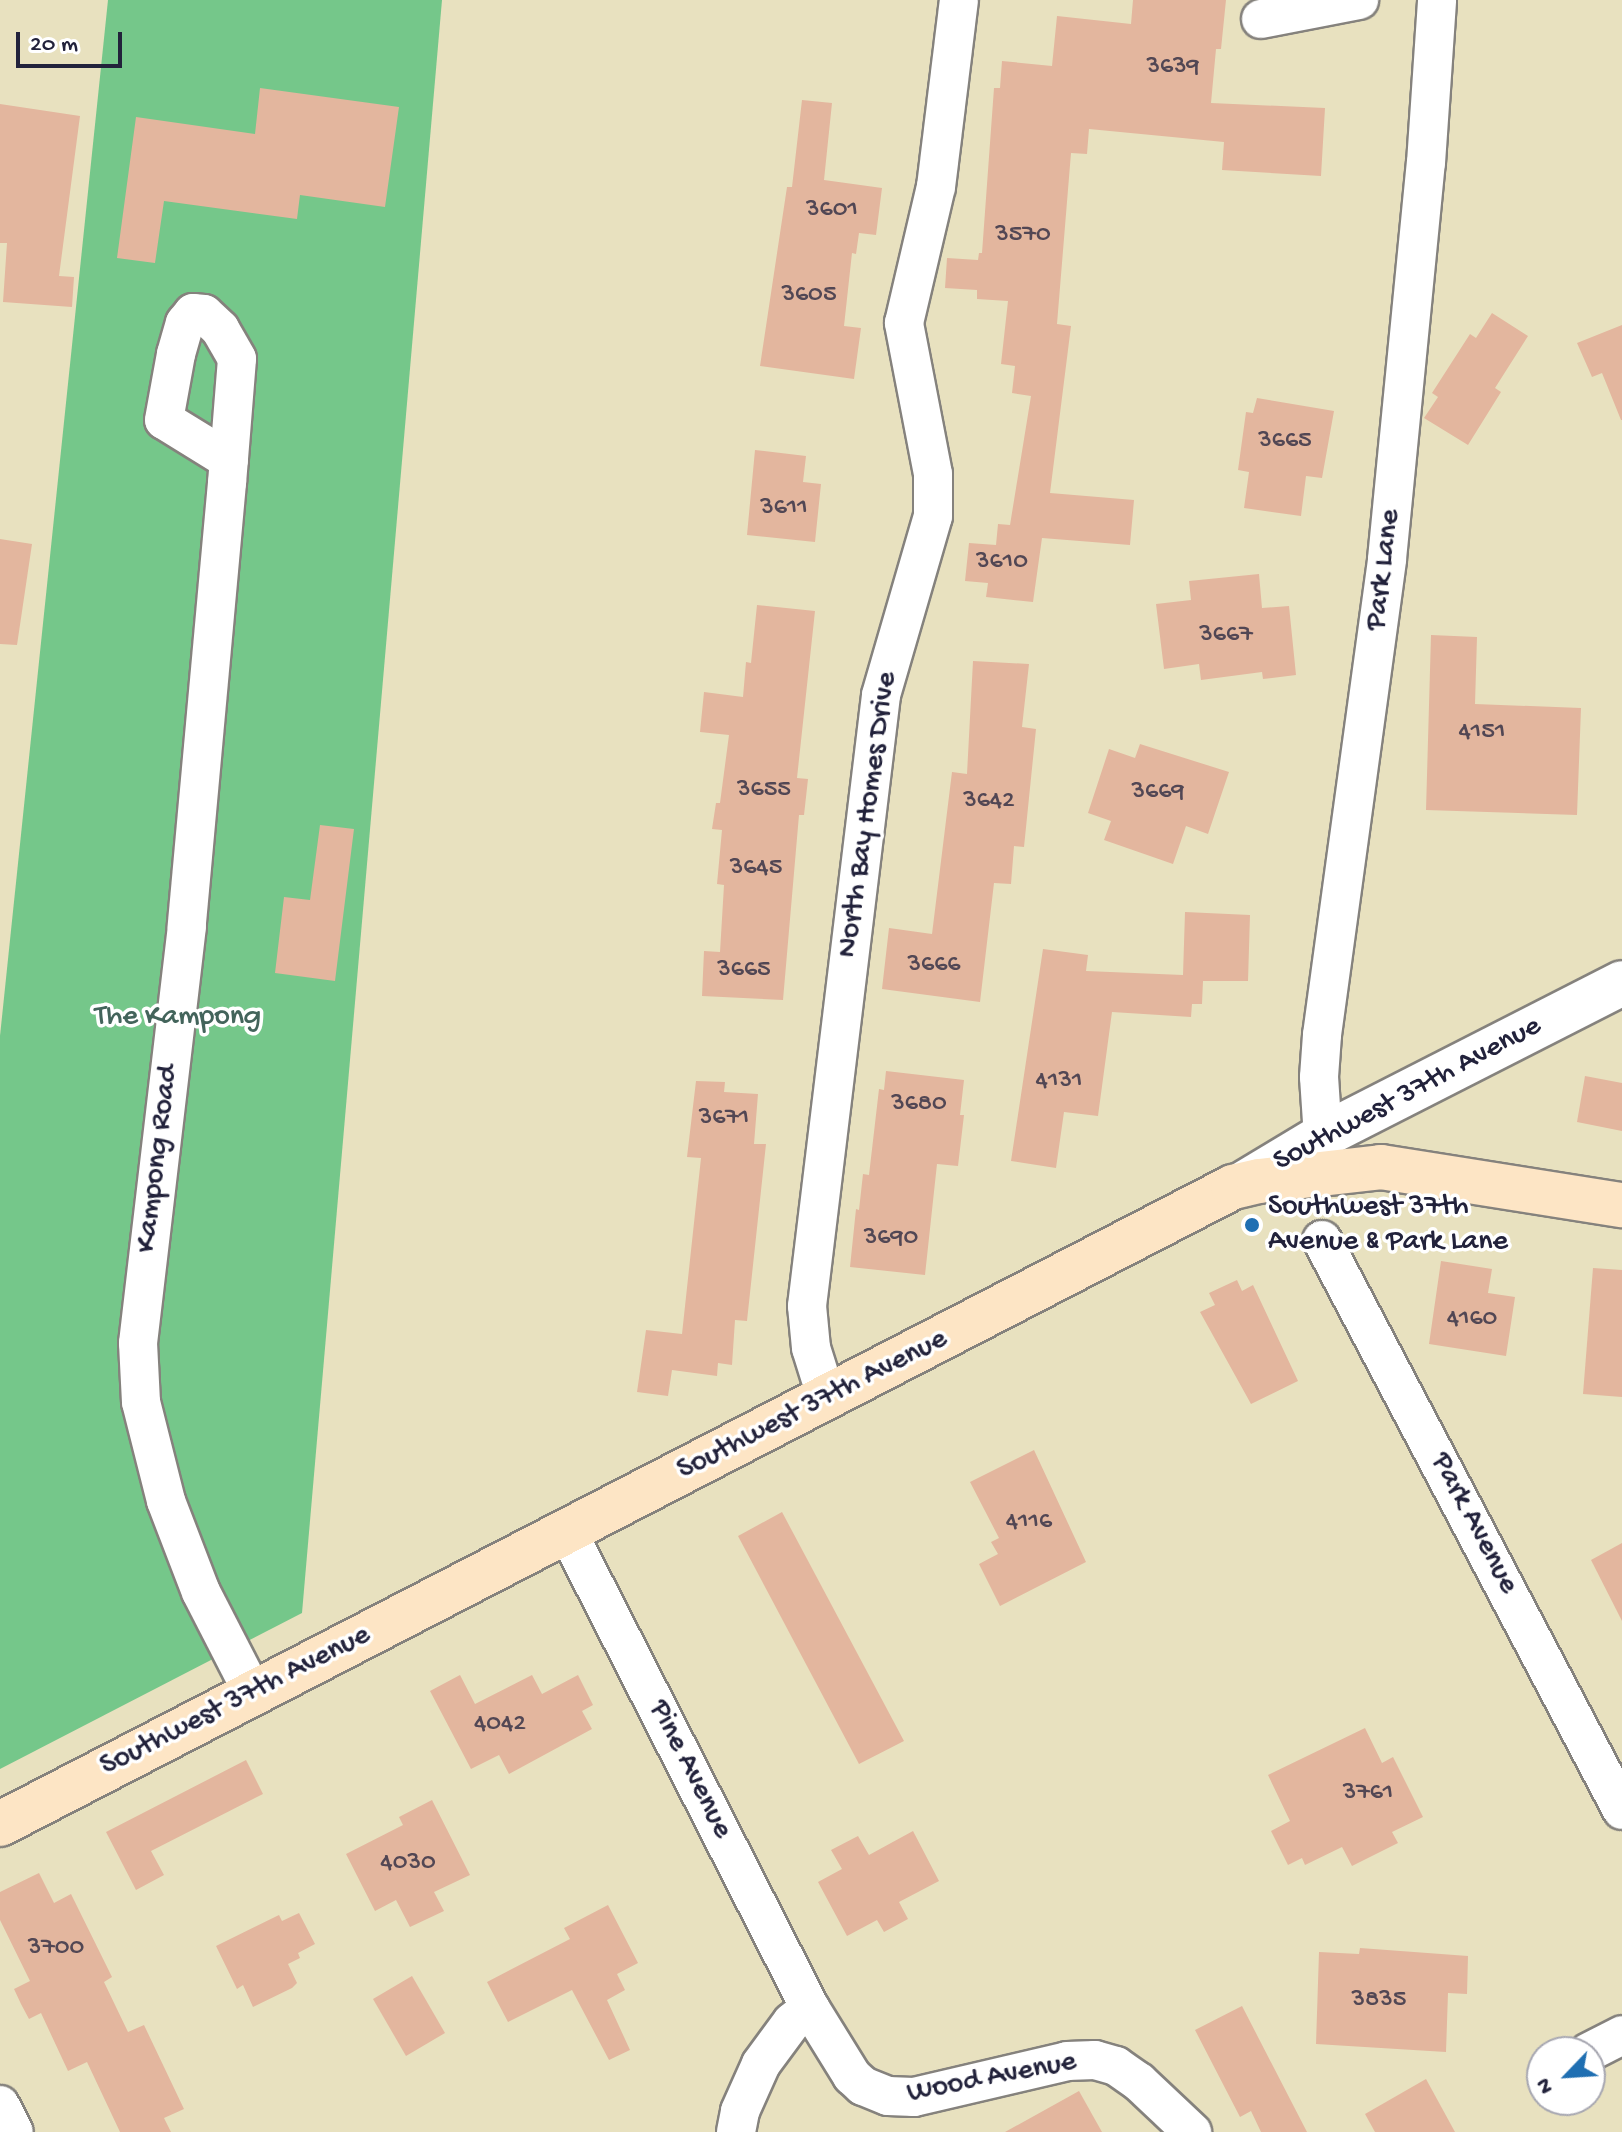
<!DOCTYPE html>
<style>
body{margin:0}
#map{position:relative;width:1622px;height:2132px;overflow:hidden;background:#e8e1bf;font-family:"Gochi Hand",sans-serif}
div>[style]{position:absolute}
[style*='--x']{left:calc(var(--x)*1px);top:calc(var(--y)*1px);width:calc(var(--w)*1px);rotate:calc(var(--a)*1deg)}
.green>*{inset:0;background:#75c78a}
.building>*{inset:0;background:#e3b69e}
.roads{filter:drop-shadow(2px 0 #85827d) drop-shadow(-2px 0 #85827d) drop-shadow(0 2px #85827d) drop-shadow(0 -2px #85827d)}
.minor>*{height:38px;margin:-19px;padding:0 19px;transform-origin:19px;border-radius:19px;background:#fff}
.tertiary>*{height:44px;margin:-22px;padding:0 22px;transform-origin:22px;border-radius:22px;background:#fff}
.secondary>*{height:44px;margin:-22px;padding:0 22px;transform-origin:22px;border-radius:22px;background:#fde5c5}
.dots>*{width:22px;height:22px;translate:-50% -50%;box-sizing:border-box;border:4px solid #fff;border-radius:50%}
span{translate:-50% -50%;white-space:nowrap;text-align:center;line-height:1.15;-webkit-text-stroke:7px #fff;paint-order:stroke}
.number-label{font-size:26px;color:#524754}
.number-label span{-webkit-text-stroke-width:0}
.street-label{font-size:30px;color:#22223b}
.park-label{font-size:30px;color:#43645b}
.poi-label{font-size:30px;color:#22223b}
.left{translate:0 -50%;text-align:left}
.north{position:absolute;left:1526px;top:2036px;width:80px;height:80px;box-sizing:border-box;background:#fff;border:2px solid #a7a7b1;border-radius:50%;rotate:245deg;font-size:22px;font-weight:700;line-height:32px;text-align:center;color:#22223b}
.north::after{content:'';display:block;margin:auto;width:28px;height:36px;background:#1f6fb2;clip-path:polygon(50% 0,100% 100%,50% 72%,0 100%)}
.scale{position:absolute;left:16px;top:32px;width:106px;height:36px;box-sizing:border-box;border:4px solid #22223b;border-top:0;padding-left:10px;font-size:24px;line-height:28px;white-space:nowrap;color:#22223b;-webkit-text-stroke:6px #fff;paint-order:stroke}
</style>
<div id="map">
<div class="green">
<div style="clip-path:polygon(108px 0,442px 0,302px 1613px,0 1769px,0 1036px)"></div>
</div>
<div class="building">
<div style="clip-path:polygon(1133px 0,1226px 0,1221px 49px,1216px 49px,1211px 103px,1325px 108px,1321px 176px,1222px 170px,1224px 142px,1089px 129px,1087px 154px,1071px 153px,1057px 324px,1071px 326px,1050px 493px,1134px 500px,1130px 545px,1042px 538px,1033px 602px,986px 597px,988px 583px,965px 581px,969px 543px,996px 545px,998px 524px,1010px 525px,1031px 396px,1012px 393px,1015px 366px,1001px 364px,1008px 301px,977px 299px,977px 290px,945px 288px,947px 258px,978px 260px,979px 253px,982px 253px,994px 88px,1000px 88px,1002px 61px,1052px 66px,1057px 16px,1131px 24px)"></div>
<div style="clip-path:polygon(260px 88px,399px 107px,385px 207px,300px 195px,297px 219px,164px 201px,155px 263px,117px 258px,136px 117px,255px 134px)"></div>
<div style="clip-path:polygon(802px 100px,832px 103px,824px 180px,882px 188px,876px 235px,859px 233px,856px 254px,852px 253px,844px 326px,861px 328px,854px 379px,760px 366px,787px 187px,792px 187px)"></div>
<div style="clip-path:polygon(0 104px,80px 116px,59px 276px,74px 277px,72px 307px,3px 302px,7px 243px,0 243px)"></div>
<div style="clip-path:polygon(1492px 313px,1528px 336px,1495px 388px,1501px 392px,1468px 445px,1424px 418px,1438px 397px,1432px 393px,1470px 334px,1476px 338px)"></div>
<div style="clip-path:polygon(1622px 325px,1622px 420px,1621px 420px,1602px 373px,1592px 377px,1577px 343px)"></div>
<div style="clip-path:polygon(1257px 398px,1334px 411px,1322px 478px,1306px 476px,1301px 516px,1244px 508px,1249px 472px,1238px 470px,1246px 412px,1253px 413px)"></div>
<div style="clip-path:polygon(755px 450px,806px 456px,803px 482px,821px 484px,815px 542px,747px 535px)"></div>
<div style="clip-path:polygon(0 539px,32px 544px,17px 645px,0 644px)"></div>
<div style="clip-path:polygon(1259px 574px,1262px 608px,1289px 606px,1296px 675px,1263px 679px,1262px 672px,1201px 680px,1199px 664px,1164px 669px,1156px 604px,1191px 600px,1189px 581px)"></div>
<div style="clip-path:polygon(757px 605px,815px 611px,797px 778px,808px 779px,804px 815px,799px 815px,783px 1000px,702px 996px,704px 951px,720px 952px,724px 885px,717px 884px,722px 830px,712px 829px,716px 803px,720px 803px,729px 735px,700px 732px,704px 692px,743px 697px,746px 662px,751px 663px)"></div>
<div style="clip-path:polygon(1431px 635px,1477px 637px,1475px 704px,1581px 708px,1577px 815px,1426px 810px)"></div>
<div style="clip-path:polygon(973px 661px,1029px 664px,1022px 727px,1036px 729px,1024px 847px,1014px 846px,1011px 884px,994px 883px,980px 1002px,882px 989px,889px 928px,932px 934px,952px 772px,967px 774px)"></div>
<div style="clip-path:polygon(1140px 744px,1229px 772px,1208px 834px,1186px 826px,1173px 864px,1104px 840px,1111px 821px,1088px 813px,1109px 749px,1135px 758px)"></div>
<div style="clip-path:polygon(320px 825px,354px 829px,335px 981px,275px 973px,284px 897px,310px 900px)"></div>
<div style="clip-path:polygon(1185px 912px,1250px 915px,1248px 981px,1203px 981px,1202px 1004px,1192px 1004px,1191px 1017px,1112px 1012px,1098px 1116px,1064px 1112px,1056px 1168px,1011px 1161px,1043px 949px,1088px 955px,1086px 971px,1183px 975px)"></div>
<div style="clip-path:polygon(886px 1071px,964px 1080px,960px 1115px,964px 1115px,958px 1166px,937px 1164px,925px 1275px,850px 1267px,856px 1209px,859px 1210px,863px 1174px,869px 1175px,879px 1089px,884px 1090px)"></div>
<div style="clip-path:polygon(1585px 1076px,1622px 1083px,1622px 1131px,1577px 1122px)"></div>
<div style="clip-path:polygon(696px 1081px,725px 1082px,724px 1092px,758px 1094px,754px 1144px,766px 1144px,747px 1321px,735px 1320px,732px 1365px,718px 1363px,717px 1376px,672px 1370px,668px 1396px,637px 1392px,646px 1330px,682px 1334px,701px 1158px,687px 1157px)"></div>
<div style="clip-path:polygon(1441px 1261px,1492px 1269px,1488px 1293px,1515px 1297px,1506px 1356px,1429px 1344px)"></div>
<div style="clip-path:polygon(1593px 1268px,1622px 1270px,1622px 1397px,1583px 1394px)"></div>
<div style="clip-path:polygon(1237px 1280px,1242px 1291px,1253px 1285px,1298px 1381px,1251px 1404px,1200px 1312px,1215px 1305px,1209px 1293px)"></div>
<div style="clip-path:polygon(1034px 1450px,1086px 1562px,1000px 1606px,979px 1564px,998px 1554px,991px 1542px,999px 1538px,970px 1482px)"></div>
<div style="clip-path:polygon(782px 1512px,904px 1741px,859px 1764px,738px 1536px)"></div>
<div style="clip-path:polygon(1622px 1543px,1622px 1621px,1591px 1560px)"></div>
<div style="clip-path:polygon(460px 1675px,475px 1704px,532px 1675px,542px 1694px,578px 1675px,593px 1705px,582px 1711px,592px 1729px,509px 1774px,499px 1755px,471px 1769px,430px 1691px)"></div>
<div style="clip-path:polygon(1365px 1728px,1382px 1763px,1393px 1757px,1423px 1817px,1392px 1832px,1398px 1843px,1352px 1866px,1342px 1847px,1305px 1865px,1302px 1858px,1288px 1865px,1271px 1831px,1290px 1821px,1268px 1775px)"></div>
<div style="clip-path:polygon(246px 1760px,263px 1794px,151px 1851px,164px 1875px,136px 1890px,106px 1832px)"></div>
<div style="clip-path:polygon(432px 1800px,470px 1875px,434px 1892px,444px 1911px,410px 1927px,396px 1900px,375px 1911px,346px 1854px,403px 1825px,399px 1817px)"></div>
<div style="clip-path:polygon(913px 1831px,939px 1881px,899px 1902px,908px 1919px,884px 1932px,877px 1920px,847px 1936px,818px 1882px,842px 1869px,831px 1850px,858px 1836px,869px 1855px)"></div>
<div style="clip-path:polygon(39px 1873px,54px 1903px,71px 1894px,112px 1977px,104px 1982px,128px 2032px,144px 2025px,184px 2109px,164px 2118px,171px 2132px,120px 2132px,87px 2062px,68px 2071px,41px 2013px,29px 2019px,21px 2004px,14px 1989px,30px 1981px,0 1920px,0 1892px)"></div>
<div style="clip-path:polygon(608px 1905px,638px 1963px,617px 1974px,625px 1990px,607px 2000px,630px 2050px,609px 2060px,572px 1990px,508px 2022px,487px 1982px,570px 1939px,564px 1928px)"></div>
<div style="clip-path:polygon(299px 1913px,315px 1944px,298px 1953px,300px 1958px,288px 1964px,297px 1983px,292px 1988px,253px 2007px,243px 1985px,237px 1989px,216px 1946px,279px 1915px,282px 1921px)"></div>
<div style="clip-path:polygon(1360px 1948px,1468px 1956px,1467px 1994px,1448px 1993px,1446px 2052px,1316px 2044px,1319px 1952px,1359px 1954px)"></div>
<div style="clip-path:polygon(412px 1976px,445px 2033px,406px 2056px,373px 1999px)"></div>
<div style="clip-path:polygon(1242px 2006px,1307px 2132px,1261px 2132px,1251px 2111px,1240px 2117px,1195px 2030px)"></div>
<div style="clip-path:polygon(1426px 2079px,1455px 2132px,1375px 2132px,1365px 2114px)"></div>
<div style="clip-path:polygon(1079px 2091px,1102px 2132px,1005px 2132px)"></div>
</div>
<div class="roads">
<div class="minor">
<div style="--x:1261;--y:19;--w:100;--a:-11"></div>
<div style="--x:229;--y:460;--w:76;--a:-148.4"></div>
<div style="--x:164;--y:420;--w:67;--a:-79.7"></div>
<div style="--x:176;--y:354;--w:32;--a:-74"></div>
<div style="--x:185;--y:323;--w:13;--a:-51"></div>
<div style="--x:193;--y:313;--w:11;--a:5"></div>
<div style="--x:204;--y:314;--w:22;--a:43"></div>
<div style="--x:220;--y:329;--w:34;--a:60"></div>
<div style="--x:237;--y:359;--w:124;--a:94.6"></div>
<div style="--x:227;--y:483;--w:445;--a:95.2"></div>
<div style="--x:187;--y:926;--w:420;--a:96.7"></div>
<div style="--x:138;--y:1343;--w:59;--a:87.1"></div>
<div style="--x:141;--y:1402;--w:102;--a:75.8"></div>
<div style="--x:166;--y:1501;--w:97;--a:69"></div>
<div style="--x:201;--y:1592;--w:114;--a:62.8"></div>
<div style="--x:1323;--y:1137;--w:60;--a:-93.8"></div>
<div style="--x:1319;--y:1077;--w:42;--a:-85.9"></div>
<div style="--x:1322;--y:1035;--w:480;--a:-82.2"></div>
<div style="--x:1387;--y:559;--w:398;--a:-84.4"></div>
<div style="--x:1426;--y:163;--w:163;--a:-86.1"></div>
<div style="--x:1322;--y:1240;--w:644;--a:62.24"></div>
<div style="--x:827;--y:1399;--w:53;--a:-107.4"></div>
<div style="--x:811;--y:1348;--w:42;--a:-95.4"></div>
<div style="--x:807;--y:1306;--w:615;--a:-83.09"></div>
<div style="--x:881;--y:695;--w:186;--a:-73.8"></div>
<div style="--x:933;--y:516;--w:42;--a:-90"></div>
<div style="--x:933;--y:474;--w:154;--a:-100.9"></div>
<div style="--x:904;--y:323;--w:140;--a:-76.8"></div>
<div style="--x:936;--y:187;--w:188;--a:-83"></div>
<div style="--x:568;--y:1533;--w:533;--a:63"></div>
<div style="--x:810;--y:2008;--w:80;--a:58.3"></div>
<div style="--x:852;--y:2076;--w:15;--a:42"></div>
<div style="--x:863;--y:2086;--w:27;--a:22"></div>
<div style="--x:888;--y:2096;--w:26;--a:2"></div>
<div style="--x:914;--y:2097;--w:157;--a:-13.2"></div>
<div style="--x:1067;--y:2061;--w:28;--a:-2"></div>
<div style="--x:1095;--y:2060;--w:22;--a:16"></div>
<div style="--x:1116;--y:2066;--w:28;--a:35"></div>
<div style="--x:1139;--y:2082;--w:73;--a:43.3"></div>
<div style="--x:1589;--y:2052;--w:37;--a:-27"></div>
<div style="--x:0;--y:2105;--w:30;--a:63"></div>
<div style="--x:736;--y:2132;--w:21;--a:-79"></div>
<div style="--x:740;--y:2111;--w:51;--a:-65.9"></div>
<div style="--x:761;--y:2064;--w:52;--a:-53.6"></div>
<div style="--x:792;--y:2022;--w:23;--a:-38"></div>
</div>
<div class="tertiary">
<div style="--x:1243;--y:1184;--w:99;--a:-31"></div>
<div style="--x:1328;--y:1133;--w:330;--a:-27"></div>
</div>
<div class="secondary">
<div style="--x:0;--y:1824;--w:1388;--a:-27.32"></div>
<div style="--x:1233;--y:1187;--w:27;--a:-13"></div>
<div style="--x:1259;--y:1181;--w:123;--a:-6.5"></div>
<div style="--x:1381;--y:1167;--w:244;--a:9"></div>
</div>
</div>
<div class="dots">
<div style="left:1252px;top:1225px;background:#1f6fb2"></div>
</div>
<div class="number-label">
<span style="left:1173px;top:68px">3639</span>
<span style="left:832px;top:211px">3601</span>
<span style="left:1023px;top:236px">3570</span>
<span style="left:809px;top:296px">3605</span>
<span style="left:1285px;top:442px">3665</span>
<span style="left:784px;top:509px">3611</span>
<span style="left:1002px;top:563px">3610</span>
<span style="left:1226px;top:636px">3667</span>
<span style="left:1482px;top:733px">4151</span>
<span style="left:764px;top:791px">3655</span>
<span style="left:1158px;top:793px">3669</span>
<span style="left:989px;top:802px">3642</span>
<span style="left:756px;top:869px">3645</span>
<span style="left:934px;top:966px">3666</span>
<span style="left:744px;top:971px">3665</span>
<span style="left:1059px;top:1082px">4131</span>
<span style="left:919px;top:1105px">3680</span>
<span style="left:724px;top:1119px">3671</span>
<span style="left:891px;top:1239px">3690</span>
<span style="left:1472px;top:1320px">4160</span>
<span style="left:1029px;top:1523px">4116</span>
<span style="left:500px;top:1725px">4042</span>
<span style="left:1368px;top:1794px">3761</span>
<span style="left:408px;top:1864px">4030</span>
<span style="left:56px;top:1949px">3700</span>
<span style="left:1379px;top:2001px">3835</span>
</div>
<div class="street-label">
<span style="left:1385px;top:570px;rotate:-83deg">Park Lane</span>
<span style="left:869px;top:815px;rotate:-82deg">North Bay Homes Drive</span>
<span style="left:1408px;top:1095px;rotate:-28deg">Southwest 37th Avenue</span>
<span style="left:159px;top:1159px;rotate:-83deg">Kampong Road</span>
<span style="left:813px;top:1406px;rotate:-27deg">Southwest 37th Avenue</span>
<span style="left:1473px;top:1524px;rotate:62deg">Park Avenue</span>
<span style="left:236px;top:1702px;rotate:-27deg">Southwest 37th Avenue</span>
<span style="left:689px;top:1770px;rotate:63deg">Pine Avenue</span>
<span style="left:992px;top:2079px;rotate:-11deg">Wood Avenue</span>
</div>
<div class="park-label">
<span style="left:178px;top:1018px">The Kampong</span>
</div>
<div class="poi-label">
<span class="left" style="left:1268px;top:1225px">Southwest 37th<br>Avenue &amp; Park Lane</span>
</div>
<div class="north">N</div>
<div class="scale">20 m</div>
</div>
